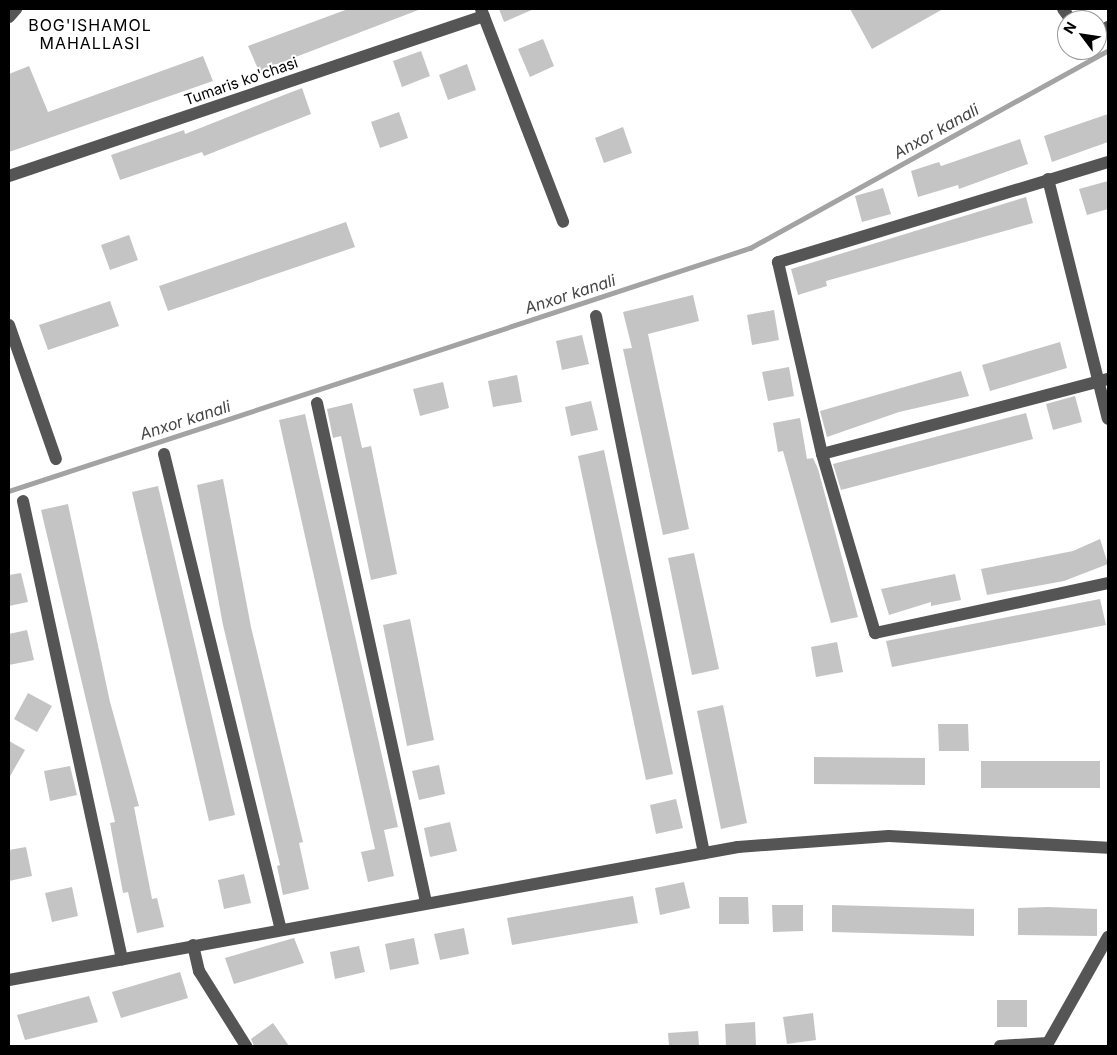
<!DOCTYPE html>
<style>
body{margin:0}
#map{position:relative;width:1117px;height:1055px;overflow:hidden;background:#fff;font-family:Inter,sans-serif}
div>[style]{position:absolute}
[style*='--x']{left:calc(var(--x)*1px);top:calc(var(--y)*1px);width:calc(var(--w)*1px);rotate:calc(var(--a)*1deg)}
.stream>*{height:4.5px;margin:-2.25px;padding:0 2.25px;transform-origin:2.25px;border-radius:2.25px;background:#a3a3a3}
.building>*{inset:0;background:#c4c4c4}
.minor>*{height:12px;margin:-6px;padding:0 6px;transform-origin:6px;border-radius:6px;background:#555}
span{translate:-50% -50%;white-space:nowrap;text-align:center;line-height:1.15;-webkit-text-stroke:4px #fff;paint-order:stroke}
.street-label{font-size:15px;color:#000}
.neighbourhood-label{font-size:16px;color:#000;letter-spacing:1px}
.water-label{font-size:16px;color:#444;font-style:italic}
.frame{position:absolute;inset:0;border:10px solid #000;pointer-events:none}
.north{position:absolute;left:1057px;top:10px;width:50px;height:50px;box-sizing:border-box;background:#fff;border:1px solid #999;border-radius:50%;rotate:301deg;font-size:14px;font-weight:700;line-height:20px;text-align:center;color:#000}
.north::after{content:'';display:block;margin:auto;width:18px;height:22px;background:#000;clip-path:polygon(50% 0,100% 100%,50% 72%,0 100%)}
</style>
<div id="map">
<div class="stream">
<div style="--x:9;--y:491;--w:780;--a:-18.16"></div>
<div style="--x:750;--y:248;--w:409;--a:-28.9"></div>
</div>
<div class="building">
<div style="clip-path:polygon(348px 9px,421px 9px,259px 71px,248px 46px)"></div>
<div style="clip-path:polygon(499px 9px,534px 9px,504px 22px)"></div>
<div style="clip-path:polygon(850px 9px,943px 9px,872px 49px)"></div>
<div style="clip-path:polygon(543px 39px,554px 66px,530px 77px,518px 49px)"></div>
<div style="clip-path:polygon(421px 51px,430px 76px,402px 87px,393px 61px)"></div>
<div style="clip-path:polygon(203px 56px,213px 81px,9px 152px,9px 74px,29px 66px,48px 112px)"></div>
<div style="clip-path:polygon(467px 64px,476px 90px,448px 100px,439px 75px)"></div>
<div style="clip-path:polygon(302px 88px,311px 114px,204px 156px,202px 152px,120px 180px,111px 155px,184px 130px,185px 134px)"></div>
<div style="clip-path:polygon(399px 112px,408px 138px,380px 148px,371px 122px)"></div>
<div style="clip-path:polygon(1108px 114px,1108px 142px,1052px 162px,1044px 136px)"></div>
<div style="clip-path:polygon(623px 127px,632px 153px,604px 163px,595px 138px)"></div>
<div style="clip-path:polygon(1020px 139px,1028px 164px,959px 189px,958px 185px,918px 197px,911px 171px,939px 162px,941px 166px)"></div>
<div style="clip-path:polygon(1108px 181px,1108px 209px,1087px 215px,1079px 189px)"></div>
<div style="clip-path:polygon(883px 188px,891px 214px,862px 222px,855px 196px)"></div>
<div style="clip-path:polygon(1026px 197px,1033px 223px,826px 281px,827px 286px,798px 295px,791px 269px)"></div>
<div style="clip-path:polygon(346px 222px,355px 247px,168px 311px,159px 286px)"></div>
<div style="clip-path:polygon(129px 235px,138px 260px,110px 270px,101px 245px)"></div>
<div style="clip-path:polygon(693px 295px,699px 321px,648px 334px,689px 529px,663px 535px,623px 349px,632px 348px,623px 312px)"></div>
<div style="clip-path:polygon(110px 301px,119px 326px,48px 350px,39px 325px)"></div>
<div style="clip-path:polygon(774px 310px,779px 340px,752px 345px,747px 315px)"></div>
<div style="clip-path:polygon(582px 335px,589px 364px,562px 370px,556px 341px)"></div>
<div style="clip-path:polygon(1060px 342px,1067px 368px,990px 391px,982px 365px)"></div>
<div style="clip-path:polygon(789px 367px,794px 396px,768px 401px,762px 372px)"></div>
<div style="clip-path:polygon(961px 371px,969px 396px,899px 412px,827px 437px,820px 411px)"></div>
<div style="clip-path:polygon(517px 375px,522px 402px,493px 407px,488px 381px)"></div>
<div style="clip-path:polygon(443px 382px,449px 408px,420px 416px,413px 389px)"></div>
<div style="clip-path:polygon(1075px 396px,1082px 422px,1053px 430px,1046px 404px)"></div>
<div style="clip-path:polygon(591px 401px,598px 430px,571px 436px,565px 407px)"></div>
<div style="clip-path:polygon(352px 403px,362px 448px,371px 446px,397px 574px,371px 580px,341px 436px,333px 438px,327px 409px)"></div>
<div style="clip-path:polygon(1026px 413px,1033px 439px,841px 490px,833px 464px)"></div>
<div style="clip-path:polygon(305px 414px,398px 827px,384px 830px,394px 876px,368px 882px,361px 852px,375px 849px,279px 420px)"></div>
<div style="clip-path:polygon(800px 418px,807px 459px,813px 458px,818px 469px,858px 617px,831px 623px,783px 451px,778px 452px,773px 423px)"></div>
<div style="clip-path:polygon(604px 450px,673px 774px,646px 780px,578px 456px)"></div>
<div style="clip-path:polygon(223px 479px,251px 627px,303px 842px,299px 843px,309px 889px,283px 895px,277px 866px,280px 865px,223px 625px,197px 485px)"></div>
<div style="clip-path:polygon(158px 486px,235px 815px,209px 821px,132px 492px)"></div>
<div style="clip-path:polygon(68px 504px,110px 702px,139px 806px,134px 807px,152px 899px,157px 898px,164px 927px,137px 933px,128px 892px,123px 893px,110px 823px,115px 822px,41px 510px)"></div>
<div style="clip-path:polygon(1100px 539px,1108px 564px,1064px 581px,987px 595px,981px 569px,1073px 551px)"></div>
<div style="clip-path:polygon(694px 553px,719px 669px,692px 675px,668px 558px)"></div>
<div style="clip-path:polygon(21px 573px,28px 602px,9px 606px,9px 575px)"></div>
<div style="clip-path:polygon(955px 574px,961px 600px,931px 606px,931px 602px,889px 615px,881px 589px)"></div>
<div style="clip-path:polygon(1100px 599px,1106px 625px,892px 667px,886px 641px)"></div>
<div style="clip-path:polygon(410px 619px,434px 740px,407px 746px,383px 625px)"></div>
<div style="clip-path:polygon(27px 630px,34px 660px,9px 665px,9px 634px)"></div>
<div style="clip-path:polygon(837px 642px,843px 672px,816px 677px,811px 647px)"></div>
<div style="clip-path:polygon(28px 693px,52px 706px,37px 732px,14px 719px)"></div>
<div style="clip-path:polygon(723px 705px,747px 823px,721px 829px,697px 711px)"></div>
<div style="clip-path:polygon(938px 724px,968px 724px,969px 751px,939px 751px)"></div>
<div style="clip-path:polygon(9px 741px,25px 750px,9px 778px)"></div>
<div style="clip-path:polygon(814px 757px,925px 758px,925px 785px,814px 784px)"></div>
<div style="clip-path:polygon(981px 761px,1100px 761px,1100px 788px,981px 788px)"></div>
<div style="clip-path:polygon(439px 765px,445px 794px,419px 800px,412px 771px)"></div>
<div style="clip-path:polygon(70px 766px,77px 795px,50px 801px,44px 771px)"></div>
<div style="clip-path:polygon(676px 799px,683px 828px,656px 834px,650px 805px)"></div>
<div style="clip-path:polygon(450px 822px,457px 851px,430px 857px,424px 828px)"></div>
<div style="clip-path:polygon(26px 847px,32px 876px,9px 881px,9px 850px)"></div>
<div style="clip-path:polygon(244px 874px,251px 903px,224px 909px,218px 880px)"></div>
<div style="clip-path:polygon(684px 882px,690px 908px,660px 915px,655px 888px)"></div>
<div style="clip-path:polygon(72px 887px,78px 916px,52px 922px,45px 893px)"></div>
<div style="clip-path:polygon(633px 896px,638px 923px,512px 945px,507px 918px)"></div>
<div style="clip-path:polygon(719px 897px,748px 897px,749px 924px,719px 924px)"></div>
<div style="clip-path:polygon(772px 905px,803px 905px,803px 931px,773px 932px)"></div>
<div style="clip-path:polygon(832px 905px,974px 909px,974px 936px,832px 932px)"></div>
<div style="clip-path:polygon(1048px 907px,1097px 909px,1097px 936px,1018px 935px,1018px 908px)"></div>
<div style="clip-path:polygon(464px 928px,469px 954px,440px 960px,434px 934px)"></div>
<div style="clip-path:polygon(294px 938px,304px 963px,234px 984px,225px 958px)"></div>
<div style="clip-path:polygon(414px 938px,419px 964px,390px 970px,385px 944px)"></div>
<div style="clip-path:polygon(359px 946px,365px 972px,335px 979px,330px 952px)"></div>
<div style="clip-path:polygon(180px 972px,188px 998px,121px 1018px,112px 992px)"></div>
<div style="clip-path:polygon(89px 996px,98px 1022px,25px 1040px,17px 1015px)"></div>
<div style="clip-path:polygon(997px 1000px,1027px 1000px,1027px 1027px,997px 1027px)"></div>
<div style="clip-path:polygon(813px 1013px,816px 1040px,787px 1044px,783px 1017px)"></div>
<div style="clip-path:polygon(755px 1022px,756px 1046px,726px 1046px,725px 1024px)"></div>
<div style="clip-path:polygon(273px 1023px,289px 1046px,254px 1046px,251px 1039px)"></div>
<div style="clip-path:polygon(698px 1031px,699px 1046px,669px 1046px,668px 1033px)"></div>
</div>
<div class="minor">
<div style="--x:481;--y:9;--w:228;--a:68.9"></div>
<div style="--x:1063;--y:9;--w:14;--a:54"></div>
<div style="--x:9;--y:17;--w:11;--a:-49"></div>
<div style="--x:1097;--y:33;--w:13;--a:-29"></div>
<div style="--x:1108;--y:162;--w:345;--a:163.1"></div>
<div style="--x:778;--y:262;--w:197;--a:77.1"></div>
<div style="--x:822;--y:454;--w:187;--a:73.5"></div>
<div style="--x:875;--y:633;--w:238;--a:-12.1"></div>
<div style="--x:9;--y:176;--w:501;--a:-18.62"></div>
<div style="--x:1048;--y:179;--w:247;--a:76"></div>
<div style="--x:596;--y:316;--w:548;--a:78.63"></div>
<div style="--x:9;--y:325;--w:142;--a:70.7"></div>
<div style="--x:317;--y:403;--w:511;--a:77.68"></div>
<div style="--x:164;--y:454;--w:489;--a:76.2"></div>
<div style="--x:822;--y:454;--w:296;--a:-14.7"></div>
<div style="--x:23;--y:501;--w:469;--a:77.8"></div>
<div style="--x:193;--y:945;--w:27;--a:77"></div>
<div style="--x:199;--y:971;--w:89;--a:57.9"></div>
<div style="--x:9;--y:980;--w:741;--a:-10.34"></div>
<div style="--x:738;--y:847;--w:151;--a:-4.2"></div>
<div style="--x:889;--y:836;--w:219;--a:3.1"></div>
<div style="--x:1000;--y:1046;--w:48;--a:-3.6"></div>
<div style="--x:1048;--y:1043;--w:122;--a:-60.5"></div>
</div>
<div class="street-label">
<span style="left:241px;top:81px;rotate:-19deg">Tumaris ko'chasi</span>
</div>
<div class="neighbourhood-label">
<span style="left:90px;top:34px">BOG'ISHAMOL<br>MAHALLASI</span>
</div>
<div class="water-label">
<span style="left:936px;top:131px;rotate:-29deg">Anxor kanali</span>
<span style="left:570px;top:294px;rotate:-18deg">Anxor kanali</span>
<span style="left:185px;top:420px;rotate:-18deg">Anxor kanali</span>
</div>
<div class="frame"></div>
<div class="north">N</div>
</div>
